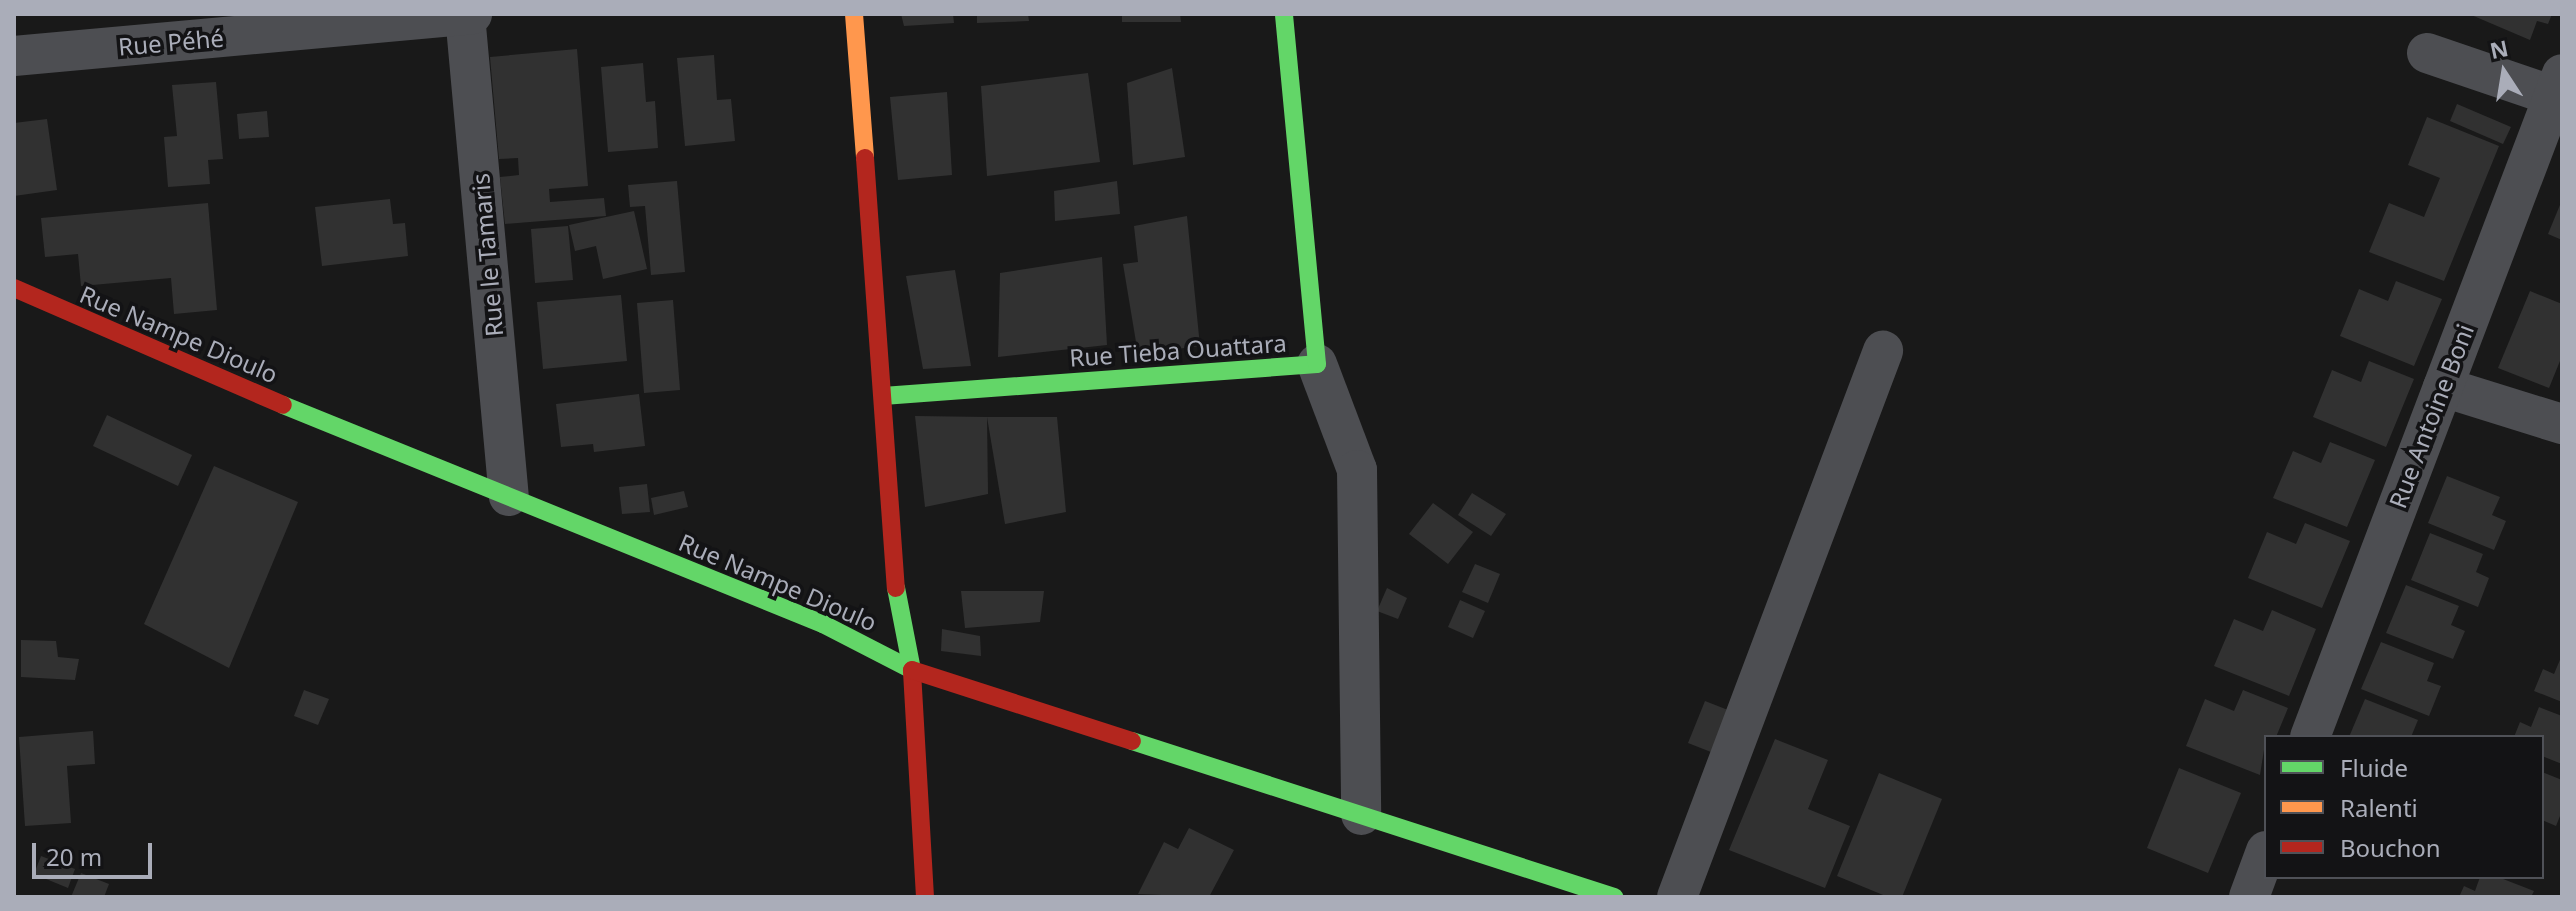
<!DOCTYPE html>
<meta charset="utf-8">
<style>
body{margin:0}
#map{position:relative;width:2576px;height:911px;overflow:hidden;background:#191919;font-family:"Noto Sans",sans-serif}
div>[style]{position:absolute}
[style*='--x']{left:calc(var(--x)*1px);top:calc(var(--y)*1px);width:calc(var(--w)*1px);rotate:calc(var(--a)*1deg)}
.building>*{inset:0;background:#313131}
.street>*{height:40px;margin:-20px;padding:0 20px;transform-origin:20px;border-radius:20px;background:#4d4e52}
.fast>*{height:18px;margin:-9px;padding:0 9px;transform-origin:9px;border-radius:9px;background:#63d668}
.slow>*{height:18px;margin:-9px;padding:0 9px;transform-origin:9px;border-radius:9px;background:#ff974d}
.jam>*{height:18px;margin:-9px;padding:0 9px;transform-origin:9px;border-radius:9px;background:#b3261e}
span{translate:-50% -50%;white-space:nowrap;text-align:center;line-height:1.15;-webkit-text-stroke:7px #131315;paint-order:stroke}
.street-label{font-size:24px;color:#aaadb9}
.frame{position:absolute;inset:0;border:16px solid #aaadb9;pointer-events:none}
.legend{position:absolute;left:2264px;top:735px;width:280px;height:144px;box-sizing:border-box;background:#131315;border:2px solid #4f5157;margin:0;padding:10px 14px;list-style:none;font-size:24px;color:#aaadb9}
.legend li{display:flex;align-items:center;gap:16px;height:40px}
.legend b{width:40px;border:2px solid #4f5157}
.north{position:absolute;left:2464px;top:32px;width:80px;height:80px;-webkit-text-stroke:6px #131315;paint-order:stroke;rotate:348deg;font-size:22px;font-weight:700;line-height:32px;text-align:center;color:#aaadb9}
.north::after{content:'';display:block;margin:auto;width:28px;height:36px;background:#aaadb9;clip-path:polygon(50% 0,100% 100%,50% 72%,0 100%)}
.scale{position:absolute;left:32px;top:843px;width:120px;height:36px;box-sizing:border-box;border:4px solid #aaadb9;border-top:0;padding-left:10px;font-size:24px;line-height:28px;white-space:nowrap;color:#aaadb9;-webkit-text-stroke:6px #131315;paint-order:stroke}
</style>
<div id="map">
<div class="building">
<div style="clip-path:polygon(901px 14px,953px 14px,954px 23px,904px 26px)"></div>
<div style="clip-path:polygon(977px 14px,1028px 14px,1029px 21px,977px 23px)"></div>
<div style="clip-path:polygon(1122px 14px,1180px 14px,1181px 22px,1122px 22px)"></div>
<div style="clip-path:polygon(2469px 14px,2552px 14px,2548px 24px,2537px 21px,2530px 40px)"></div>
<div style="clip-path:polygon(577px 49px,588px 186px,549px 189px,550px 202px,604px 198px,606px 216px,505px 224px,500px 177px,519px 175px,518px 158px,499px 159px,490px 57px)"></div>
<div style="clip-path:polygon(714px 55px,717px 100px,731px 99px,735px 141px,685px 146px,677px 58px)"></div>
<div style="clip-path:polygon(643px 63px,646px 102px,655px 101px,658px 148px,608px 152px,601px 67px)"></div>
<div style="clip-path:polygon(1172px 68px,1185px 157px,1133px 165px,1127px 83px)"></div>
<div style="clip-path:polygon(1088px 73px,1100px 162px,987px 176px,981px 86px)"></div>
<div style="clip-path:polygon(216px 82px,223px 159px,208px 160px,210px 184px,168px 187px,164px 137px,177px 136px,172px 85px)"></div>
<div style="clip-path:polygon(947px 92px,952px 175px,898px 180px,890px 97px)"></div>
<div style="clip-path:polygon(2457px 104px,2511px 127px,2503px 144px,2450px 121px)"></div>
<div style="clip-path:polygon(267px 111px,269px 137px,239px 139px,237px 114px)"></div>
<div style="clip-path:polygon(2427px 117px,2499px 146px,2444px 281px,2369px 252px,2389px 203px,2424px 217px,2440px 178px,2408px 165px)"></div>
<div style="clip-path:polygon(47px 119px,57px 190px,14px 196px,14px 123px)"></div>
<div style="clip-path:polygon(677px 181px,685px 272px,651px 275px,645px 206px,630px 207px,628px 185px)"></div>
<div style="clip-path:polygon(1117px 181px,1120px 214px,1055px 221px,1054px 191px)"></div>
<div style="clip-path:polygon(390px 199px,393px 224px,405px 223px,408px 256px,322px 266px,315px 207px)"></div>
<div style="clip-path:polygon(2562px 200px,2562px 240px,2548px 234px)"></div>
<div style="clip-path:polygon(208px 203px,217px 310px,174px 314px,171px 278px,81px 286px,78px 254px,45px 257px,41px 218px)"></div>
<div style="clip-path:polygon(634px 211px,647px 269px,603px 279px,596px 246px,575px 251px,569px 225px)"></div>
<div style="clip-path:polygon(1187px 216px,1200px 346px,1138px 354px,1123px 264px,1138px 262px,1134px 226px)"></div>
<div style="clip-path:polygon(568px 226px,573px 280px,535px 283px,531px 229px)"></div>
<div style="clip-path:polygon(1102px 257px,1107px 345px,998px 357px,1000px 273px)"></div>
<div style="clip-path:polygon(955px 270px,971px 366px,923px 369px,906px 276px)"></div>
<div style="clip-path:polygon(2396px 281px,2442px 299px,2414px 366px,2340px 336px,2359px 289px,2388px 301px)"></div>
<div style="clip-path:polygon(2530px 291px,2562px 304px,2562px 356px,2549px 388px,2498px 368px)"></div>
<div style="clip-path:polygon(621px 295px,627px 361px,543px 369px,537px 302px)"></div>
<div style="clip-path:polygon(673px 300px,680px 390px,644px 393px,637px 303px)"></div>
<div style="clip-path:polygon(2369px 361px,2414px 379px,2386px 447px,2313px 417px,2332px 370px,2361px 382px)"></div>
<div style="clip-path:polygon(639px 394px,645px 446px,594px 452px,593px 444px,561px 447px,556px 404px)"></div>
<div style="clip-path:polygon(107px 415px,192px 455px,178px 486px,93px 446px)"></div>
<div style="clip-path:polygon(915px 416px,987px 417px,988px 494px,925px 507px)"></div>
<div style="clip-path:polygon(987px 417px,1057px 417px,1066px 512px,1005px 524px)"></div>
<div style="clip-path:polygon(2330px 442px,2375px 460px,2347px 527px,2273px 498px,2293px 451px,2321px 463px)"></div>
<div style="clip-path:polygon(214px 466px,298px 502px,229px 668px,144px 624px)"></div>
<div style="clip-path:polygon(2447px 476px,2500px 497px,2492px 515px,2506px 521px,2494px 550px,2428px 523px)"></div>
<div style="clip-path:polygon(647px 484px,650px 512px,622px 514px,619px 487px)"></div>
<div style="clip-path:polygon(684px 491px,688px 507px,654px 515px,651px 498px)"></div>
<div style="clip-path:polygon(1472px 493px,1506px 514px,1491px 536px,1458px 515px)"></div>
<div style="clip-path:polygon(1433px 503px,1473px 532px,1448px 564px,1409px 534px)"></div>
<div style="clip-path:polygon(2305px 523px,2350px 541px,2322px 608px,2248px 578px,2267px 532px,2296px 544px)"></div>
<div style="clip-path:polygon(2430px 533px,2483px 554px,2476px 572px,2489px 578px,2478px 607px,2411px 580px)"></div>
<div style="clip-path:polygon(1475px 564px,1500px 574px,1488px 603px,1462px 592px)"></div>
<div style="clip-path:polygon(2406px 585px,2459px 606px,2451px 625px,2465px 631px,2453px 659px,2386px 633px)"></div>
<div style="clip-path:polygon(1387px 588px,1407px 598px,1398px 619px,1377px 611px)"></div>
<div style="clip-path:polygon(961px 591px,1044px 591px,1040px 622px,965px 628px)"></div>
<div style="clip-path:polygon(1460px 600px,1485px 611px,1473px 638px,1448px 627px)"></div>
<div style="clip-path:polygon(2272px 610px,2316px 629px,2289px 696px,2214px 666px,2234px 619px,2263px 631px)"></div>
<div style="clip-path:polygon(942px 629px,980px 636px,981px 656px,941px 651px)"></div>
<div style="clip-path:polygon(21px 640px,56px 641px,58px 657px,79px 659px,75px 680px,21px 677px)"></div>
<div style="clip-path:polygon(2381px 642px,2434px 663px,2427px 681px,2441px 686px,2429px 716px,2361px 689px)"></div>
<div style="clip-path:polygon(2562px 655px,2562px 702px,2534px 691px,2543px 669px,2554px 674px)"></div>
<div style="clip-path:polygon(304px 690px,329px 699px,318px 725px,294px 716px)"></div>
<div style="clip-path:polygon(2243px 690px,2288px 708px,2276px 737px,2266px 737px,2260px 775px,2186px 746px,2205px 699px,2234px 711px)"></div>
<div style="clip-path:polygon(2365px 699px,2418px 720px,2411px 737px,2349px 737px)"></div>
<div style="clip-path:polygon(1705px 701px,1728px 710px,1711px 752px,1688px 743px)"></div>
<div style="clip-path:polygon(2539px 707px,2562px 716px,2562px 764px,2542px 756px,2542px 737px,2514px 737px,2520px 722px,2531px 727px)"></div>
<div style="clip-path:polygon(93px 731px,95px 764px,67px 766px,71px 823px,25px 826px,19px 737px)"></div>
<div style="clip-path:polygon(1775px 739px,1828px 760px,1808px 809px,1850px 826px,1825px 888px,1729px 850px)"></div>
<div style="clip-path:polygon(2179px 768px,2241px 793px,2208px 873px,2147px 848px)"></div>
<div style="clip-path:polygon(2542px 772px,2562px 780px,2562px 811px,2556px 826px,2542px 820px)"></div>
<div style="clip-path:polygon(1879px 773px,1942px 799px,1902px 897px,1888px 897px,1837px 876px)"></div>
<div style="clip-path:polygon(1189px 828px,1234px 850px,1209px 897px,1138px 894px,1164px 842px,1178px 849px)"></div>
<div style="clip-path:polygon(41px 856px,75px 869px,68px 888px,34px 874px)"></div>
<div style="clip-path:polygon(81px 873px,109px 884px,104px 897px,71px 897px)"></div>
<div style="clip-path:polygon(2480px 877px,2498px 877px,2534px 891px,2531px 897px,2459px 897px,2464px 886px,2475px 891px)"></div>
</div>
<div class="street">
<div style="--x:465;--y:15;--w:483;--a:84.8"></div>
<div style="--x:2427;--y:53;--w:143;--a:18.8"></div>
<div style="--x:14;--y:56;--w:460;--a:-5.2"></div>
<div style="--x:1317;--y:364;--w:113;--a:69.3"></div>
<div style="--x:1357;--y:470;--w:345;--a:89.3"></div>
<div style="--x:2443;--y:387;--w:125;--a:17.3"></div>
<div style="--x:2310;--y:737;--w:709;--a:-69.19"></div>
<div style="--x:1677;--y:897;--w:584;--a:-69.33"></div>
<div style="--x:2249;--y:897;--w:49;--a:-69.7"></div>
</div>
<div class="fast">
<div style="--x:883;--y:396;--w:435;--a:-4.2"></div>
<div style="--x:1317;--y:364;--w:352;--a:-95.4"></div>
<div style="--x:283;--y:405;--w:583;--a:22.08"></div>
<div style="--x:823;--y:624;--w:100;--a:27.3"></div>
<div style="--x:912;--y:670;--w:84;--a:-101"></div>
<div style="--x:1132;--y:741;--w:507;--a:17.93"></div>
</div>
<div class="slow">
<div style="--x:854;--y:14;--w:144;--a:85.6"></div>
</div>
<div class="jam">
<div style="--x:865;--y:158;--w:431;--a:85.9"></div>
<div style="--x:14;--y:288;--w:293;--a:23.5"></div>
<div style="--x:925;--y:897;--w:227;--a:-93.3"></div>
<div style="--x:912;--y:670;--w:231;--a:17.9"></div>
</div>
<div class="street-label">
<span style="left:171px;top:42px;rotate:-5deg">Rue Péhé</span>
<span style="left:487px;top:255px;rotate:-95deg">Rue le Tamaris</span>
<span style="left:179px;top:334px;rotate:23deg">Rue Nampe Dioulo</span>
<span style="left:1178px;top:350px;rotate:-4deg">Rue Tieba Ouattara</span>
<span style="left:2431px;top:416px;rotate:-69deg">Rue Antoine Boni</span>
<span style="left:778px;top:582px;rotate:23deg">Rue Nampe Dioulo</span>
</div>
<div class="frame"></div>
<ul class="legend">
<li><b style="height:10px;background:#63d668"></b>Fluide</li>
<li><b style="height:10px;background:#ff974d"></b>Ralenti</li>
<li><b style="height:10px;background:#b3261e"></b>Bouchon</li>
</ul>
<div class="north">N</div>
<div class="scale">20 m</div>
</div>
